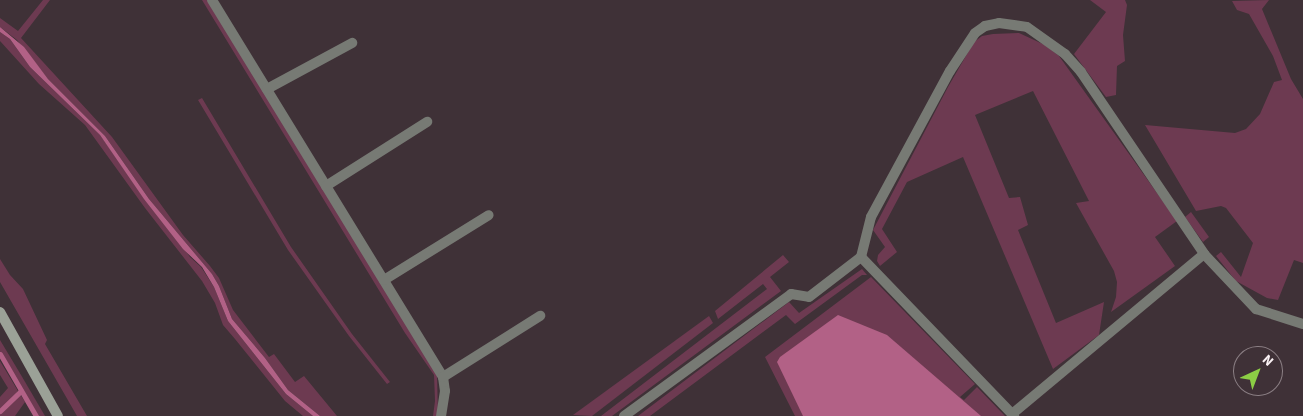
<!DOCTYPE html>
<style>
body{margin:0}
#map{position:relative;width:1303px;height:416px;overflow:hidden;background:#3f3137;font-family:"Source Sans 3",sans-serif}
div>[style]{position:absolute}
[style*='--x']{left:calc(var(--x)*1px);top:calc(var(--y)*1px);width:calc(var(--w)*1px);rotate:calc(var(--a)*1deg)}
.green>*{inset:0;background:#6d3a51}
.water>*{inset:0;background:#b26186}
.stream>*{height:5px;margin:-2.5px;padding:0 2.5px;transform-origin:2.5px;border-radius:2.5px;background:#b26186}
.lane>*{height:10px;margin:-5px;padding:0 5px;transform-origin:5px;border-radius:5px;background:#777a74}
.street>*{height:10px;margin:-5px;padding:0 5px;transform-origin:5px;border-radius:5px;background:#777a74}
.secondary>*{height:10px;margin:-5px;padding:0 5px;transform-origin:5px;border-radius:5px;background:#9ba197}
span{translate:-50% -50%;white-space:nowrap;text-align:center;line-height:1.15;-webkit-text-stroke:4px #3f3137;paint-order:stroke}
.north{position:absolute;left:1233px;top:346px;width:50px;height:50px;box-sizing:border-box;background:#3f3137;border:1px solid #8a7e83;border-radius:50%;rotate:43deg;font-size:14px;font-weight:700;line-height:20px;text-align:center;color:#faf1f4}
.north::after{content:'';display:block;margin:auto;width:18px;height:22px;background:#8cce45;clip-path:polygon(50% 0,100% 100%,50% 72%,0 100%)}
</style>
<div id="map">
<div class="green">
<div style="clip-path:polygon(43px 0,50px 0,21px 38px,112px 137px,183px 235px,210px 266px,219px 278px,233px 310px,269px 357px,274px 354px,295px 382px,304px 376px,337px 416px,320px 416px,288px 390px,265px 358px,232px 319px,219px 286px,212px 274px,149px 199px,105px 136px,48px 79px,17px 40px,0 27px,0 18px,18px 31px)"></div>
<div style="clip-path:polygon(202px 0,208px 0,437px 373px,438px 416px,433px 416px,435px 401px,434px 375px,405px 333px)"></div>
<div style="clip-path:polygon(1090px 0,1125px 0,1127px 5px,1123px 35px,1125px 61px,1117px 66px,1116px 95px,1106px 97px,1074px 54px,1106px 12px)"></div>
<div style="clip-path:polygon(1269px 0,1262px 9px,1291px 79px,1303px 99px,1303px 263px,1294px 260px,1278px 300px,1267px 298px,1236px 281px,1216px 256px,1221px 252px,1241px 277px,1253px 243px,1226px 208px,1221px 206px,1196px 211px,1145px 125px,1235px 133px,1246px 129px,1260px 114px,1274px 82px,1282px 80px,1273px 56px,1249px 14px,1237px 10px,1232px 1px)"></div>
<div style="clip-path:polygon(0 32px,10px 39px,30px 67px,100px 135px,190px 257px,201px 267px,214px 287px,228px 321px,286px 394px,313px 416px,303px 416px,285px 401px,235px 339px,223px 325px,215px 303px,202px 281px,145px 208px,85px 125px,39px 84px,0 41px)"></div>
<div style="clip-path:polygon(1019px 33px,1045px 45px,1059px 56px,1177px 221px,1155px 237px,1175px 266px,1111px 312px,1116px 297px,1117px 282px,1114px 271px,1076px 203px,1089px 201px,1033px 91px,975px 115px,1009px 198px,1020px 197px,1028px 225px,1018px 230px,1056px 323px,1104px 302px,1099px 335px,1053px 369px,963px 157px,907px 182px,882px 229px,897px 252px,880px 266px,877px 261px,878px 255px,885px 247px,873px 230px,948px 87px,974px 42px,982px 36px,993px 34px)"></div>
<div style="clip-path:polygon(202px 98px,291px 247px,352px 334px,390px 382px,387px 384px,349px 336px,288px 250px,198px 100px)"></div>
<div style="clip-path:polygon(1191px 212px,1209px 237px,1203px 242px,1185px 217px)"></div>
<div style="clip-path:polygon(783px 255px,789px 262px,770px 277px,781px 291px,612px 416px,601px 416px,767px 289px,763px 284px,718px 319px,715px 311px)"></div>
<div style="clip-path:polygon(0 259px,10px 275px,23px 289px,47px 340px,45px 344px,87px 416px,77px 416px,0 282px)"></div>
<div style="clip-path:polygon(862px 269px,867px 275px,862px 275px,795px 324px,786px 315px,650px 416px,638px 416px,789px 302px,799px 313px)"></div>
<div style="clip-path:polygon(871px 277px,975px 384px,960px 397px,964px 400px,977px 387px,1005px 416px,795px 416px,765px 357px)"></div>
<div style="clip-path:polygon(709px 316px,713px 323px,592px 416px,573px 415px)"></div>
<div style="clip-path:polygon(0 340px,21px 375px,45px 416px,38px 416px,21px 389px,0 352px)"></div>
<div style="clip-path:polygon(0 361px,18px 391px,10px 402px,0 410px,0 397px,8px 388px,0 375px)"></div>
<div style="clip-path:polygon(20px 394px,25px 402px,15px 416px,0 416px,0 413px)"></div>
</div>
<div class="water">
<div style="clip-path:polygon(0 27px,24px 47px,48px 79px,105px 136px,149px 199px,212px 274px,219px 286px,232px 319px,265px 358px,288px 390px,320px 416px,313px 416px,286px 394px,228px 321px,214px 287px,202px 267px,183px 249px,144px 199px,100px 135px,30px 67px,10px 39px,0 32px)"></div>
<div style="clip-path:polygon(838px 315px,887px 335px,981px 416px,803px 416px,777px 362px,780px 357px)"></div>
</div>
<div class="stream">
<div style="--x:0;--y:354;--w:72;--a:59.9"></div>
<div style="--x:0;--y:411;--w:29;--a:-44"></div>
</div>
<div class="lane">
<div style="--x:861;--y:257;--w:221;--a:46.1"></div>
<div style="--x:1012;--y:414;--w:250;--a:-39.8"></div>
<div style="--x:624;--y:416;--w:207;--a:-36.1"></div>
<div style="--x:791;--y:294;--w:18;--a:9"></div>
<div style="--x:809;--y:297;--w:66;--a:-37.6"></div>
<div style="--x:861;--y:257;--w:41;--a:-76"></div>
<div style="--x:871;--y:217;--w:166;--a:-61.6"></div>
<div style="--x:950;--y:71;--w:45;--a:-56.7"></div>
<div style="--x:975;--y:33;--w:12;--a:-35"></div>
<div style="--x:985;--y:26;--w:14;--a:-12"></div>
<div style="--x:999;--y:23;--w:28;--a:8"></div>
<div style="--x:1027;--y:27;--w:47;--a:35.4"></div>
<div style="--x:1065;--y:54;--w:24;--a:48"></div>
<div style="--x:1081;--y:72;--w:220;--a:55.9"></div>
<div style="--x:1204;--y:254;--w:76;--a:46.6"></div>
<div style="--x:1256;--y:309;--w:49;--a:17.7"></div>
</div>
<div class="street">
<div style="--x:212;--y:0;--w:442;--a:58.5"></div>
<div style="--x:443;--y:377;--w:14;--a:82"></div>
<div style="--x:445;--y:391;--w:25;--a:99"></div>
<div style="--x:267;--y:89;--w:97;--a:-28.4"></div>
<div style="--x:326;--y:186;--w:120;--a:-32.4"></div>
<div style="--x:384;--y:280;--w:123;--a:-31.8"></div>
<div style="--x:443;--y:377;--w:115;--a:-32.2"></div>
</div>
<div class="secondary">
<div style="--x:0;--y:312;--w:119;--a:60.9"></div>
</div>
<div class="north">N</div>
</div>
